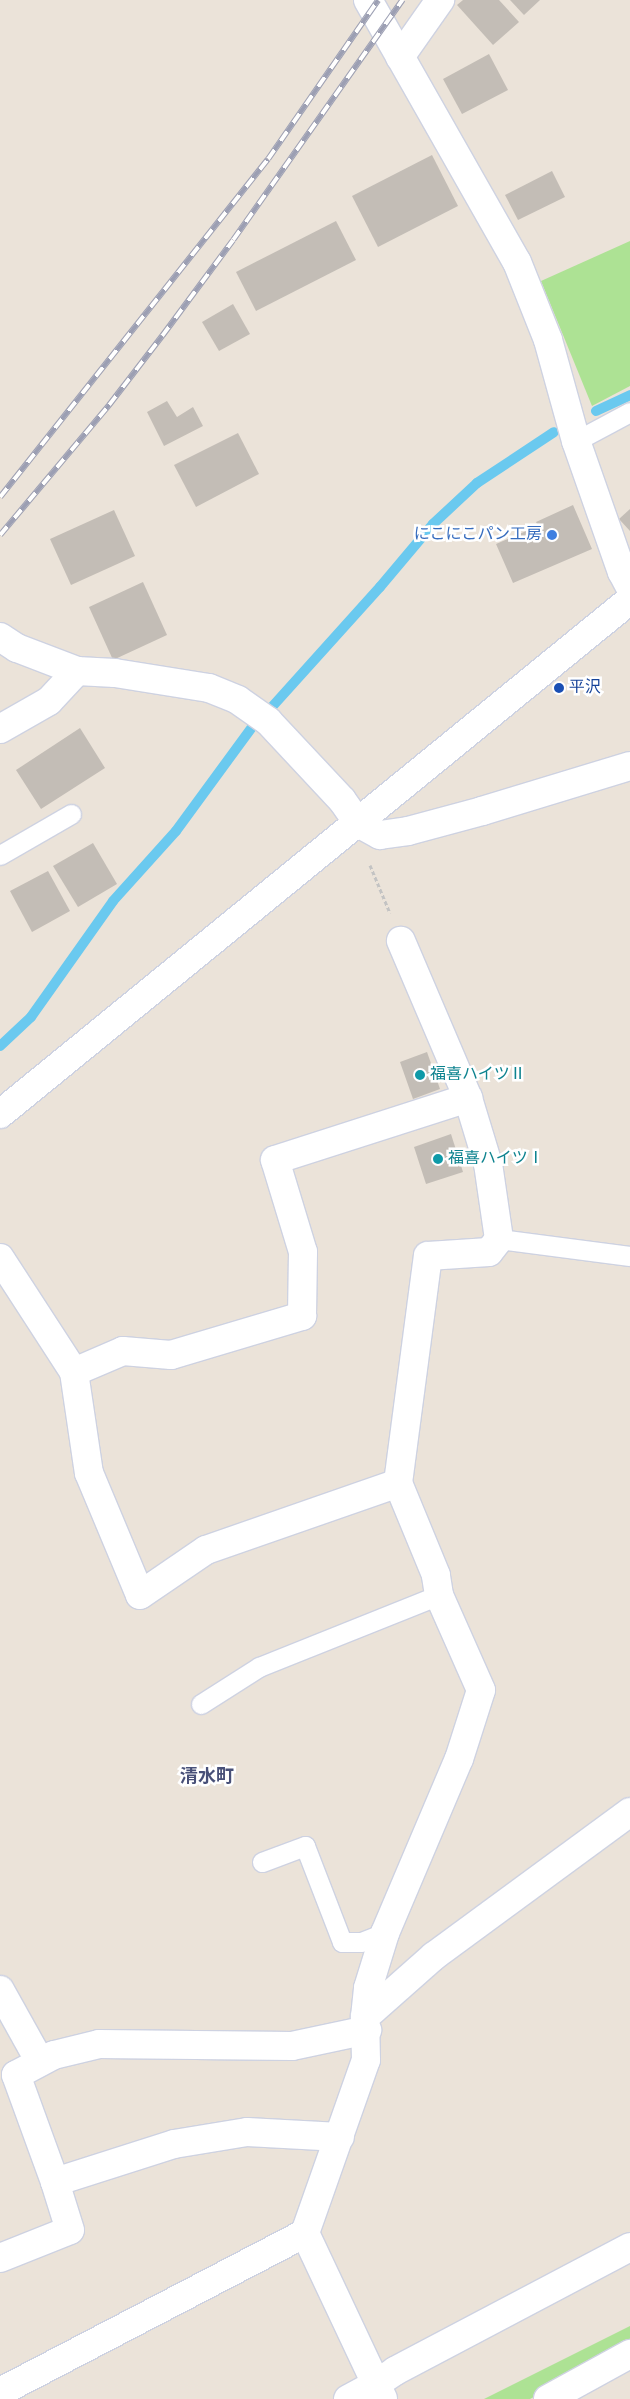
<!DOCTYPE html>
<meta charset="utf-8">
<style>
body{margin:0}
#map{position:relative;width:630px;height:2399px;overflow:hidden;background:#ebe3d9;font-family:Overpass,"Noto Sans JP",sans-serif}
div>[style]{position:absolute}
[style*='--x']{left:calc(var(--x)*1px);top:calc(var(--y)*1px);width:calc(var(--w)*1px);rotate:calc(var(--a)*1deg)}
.green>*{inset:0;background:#ade294}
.stream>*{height:10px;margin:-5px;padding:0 5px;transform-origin:5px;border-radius:5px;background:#6ac9ef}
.building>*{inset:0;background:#c3bdb6}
.path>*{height:3px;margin-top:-1.5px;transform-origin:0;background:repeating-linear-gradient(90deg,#c3c3c3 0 4px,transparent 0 6.5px)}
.roads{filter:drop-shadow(1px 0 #ced2e1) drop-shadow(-1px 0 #ced2e1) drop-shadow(0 1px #ced2e1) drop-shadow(0 -1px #ced2e1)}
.lane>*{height:19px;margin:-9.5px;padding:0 9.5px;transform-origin:9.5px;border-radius:9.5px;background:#fff}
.street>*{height:28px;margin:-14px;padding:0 14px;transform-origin:14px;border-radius:14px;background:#fff}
.secondary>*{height:28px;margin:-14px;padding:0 14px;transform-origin:14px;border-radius:14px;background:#fff}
.rail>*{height:5.5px;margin-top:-2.75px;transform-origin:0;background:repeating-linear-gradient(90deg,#fff 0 11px,#9c9fb3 0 22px);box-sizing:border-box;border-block:1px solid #9c9fb3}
.dots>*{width:14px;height:14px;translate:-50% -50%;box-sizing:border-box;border:2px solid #fff;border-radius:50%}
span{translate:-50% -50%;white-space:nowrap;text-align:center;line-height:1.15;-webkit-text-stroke:5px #fff;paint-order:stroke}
.shop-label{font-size:16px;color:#366cbe}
.right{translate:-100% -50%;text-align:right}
.transit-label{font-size:16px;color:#164399}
.left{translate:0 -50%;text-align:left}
.culture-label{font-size:16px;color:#0d838f}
.neighbourhood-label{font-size:18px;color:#485078;font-weight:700}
</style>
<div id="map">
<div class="green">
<div style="clip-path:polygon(630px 241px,630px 386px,592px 406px,541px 281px)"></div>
<div style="clip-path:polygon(630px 2326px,630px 2346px,530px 2399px,484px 2399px)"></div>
</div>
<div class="stream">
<div style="--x:596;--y:411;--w:38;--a:-25"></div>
<div style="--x:271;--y:708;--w:163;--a:-48"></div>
<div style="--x:380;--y:587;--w:82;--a:-49.9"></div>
<div style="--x:433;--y:524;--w:60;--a:-43"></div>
<div style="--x:477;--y:483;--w:92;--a:-33.5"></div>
<div style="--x:0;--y:1046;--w:42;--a:-43.1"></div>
<div style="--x:31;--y:1017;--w:142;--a:-54.7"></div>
<div style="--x:113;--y:901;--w:94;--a:-48"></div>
<div style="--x:176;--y:831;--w:129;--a:-53.8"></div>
</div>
<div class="building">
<div style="clip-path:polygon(463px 0,499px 0,519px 22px,493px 45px,457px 5px)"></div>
<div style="clip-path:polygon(510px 0,540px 0,524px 15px)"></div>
<div style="clip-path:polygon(489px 54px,508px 90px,462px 114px,443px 79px)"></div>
<div style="clip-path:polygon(432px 155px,458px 206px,378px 247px,352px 196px)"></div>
<div style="clip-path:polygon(552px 171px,565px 197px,518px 220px,505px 195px)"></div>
<div style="clip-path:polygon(336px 221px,356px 260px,256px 311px,236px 272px)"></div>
<div style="clip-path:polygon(233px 304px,250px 334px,219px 351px,202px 322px)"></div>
<div style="clip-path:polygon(167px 401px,177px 417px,193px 407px,203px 426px,164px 446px,147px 412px)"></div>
<div style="clip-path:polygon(238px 433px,259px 474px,196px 507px,174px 465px)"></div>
<div style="clip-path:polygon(573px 505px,592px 549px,513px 583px,496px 544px,538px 526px,536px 522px)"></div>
<div style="clip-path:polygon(630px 509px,630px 531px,619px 519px)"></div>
<div style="clip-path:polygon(114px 510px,135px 556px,71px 585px,50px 539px)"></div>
<div style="clip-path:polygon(143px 582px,167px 635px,113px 660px,89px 607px)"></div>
<div style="clip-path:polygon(80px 728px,105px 768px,41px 809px,16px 770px)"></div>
<div style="clip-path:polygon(93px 843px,117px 884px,78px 907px,53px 866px)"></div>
<div style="clip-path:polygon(48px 871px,70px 911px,32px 932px,10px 891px)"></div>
<div style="clip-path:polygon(427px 1052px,440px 1089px,413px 1099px,400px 1062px)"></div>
<div style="clip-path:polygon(451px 1134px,463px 1172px,426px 1184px,414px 1147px)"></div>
</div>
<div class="path">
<div style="--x:370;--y:865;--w:52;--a:67.4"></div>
</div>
<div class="roads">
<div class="lane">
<div style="--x:576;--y:441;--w:61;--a:-28.2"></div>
<div style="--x:0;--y:855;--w:82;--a:-30"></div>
<div style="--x:499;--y:1239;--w:132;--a:7.4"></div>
<div style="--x:201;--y:1704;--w:69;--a:-32.5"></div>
<div style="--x:259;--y:1667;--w:194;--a:-21.8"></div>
<div style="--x:262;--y:1862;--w:46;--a:-20.4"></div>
<div style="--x:305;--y:1846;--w:103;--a:68.9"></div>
<div style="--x:342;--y:1942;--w:19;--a:0"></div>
<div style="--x:361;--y:1942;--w:26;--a:-21"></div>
</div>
<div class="street">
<div style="--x:368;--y:0;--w:301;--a:60.4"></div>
<div style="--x:517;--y:262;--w:84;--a:68.3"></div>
<div style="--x:548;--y:340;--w:105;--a:74.5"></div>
<div style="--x:576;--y:441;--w:139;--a:70.7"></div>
<div style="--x:622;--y:572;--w:17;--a:62"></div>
<div style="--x:400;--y:57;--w:70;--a:-54.9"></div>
<div style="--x:0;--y:637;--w:20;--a:33"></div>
<div style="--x:17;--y:648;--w:64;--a:21"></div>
<div style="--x:77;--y:671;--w:38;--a:3"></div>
<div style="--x:115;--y:673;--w:95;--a:9.1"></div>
<div style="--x:209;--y:688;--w:31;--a:22"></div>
<div style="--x:238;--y:700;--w:37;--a:35"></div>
<div style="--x:268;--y:721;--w:108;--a:46.9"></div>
<div style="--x:342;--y:800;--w:28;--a:55"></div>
<div style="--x:358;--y:823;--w:25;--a:29"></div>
<div style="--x:380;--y:835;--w:28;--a:-8"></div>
<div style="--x:408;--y:831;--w:77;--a:-15.1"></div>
<div style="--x:482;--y:811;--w:155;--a:-16.9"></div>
<div style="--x:0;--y:729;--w:56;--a:-29.7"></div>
<div style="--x:49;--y:701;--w:41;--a:-47"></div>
<div style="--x:0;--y:1258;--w:136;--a:57"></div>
<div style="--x:74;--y:1372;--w:102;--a:81.6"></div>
<div style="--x:89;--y:1473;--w:132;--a:67.3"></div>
<div style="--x:140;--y:1595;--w:80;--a:-34.3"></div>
<div style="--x:206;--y:1550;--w:203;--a:-19.2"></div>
<div style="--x:74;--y:1372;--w:53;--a:-23.2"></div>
<div style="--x:123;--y:1351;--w:48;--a:4.8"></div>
<div style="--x:171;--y:1355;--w:137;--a:-16.6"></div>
<div style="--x:302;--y:1316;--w:64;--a:-89.1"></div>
<div style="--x:303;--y:1252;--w:96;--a:-106.9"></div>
<div style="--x:275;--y:1160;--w:203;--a:-17.8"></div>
<div style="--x:0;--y:1990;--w:82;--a:60.9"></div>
<div style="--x:365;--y:2017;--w:92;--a:-41.5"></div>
<div style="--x:434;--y:1956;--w:243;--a:-36.3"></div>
<div style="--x:55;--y:2182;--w:125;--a:-17.7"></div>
<div style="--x:174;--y:2144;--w:74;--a:-9.3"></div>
<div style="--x:247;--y:2132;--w:93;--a:3.1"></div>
<div style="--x:305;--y:2233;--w:183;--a:64.8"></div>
<div style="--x:0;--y:2258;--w:75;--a:-21.8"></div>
<div style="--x:70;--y:2230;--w:50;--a:-107.4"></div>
<div style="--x:55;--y:2182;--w:114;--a:-110"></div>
<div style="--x:16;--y:2075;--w:43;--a:-27.8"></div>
<div style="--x:54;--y:2055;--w:46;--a:-13.7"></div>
<div style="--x:99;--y:2044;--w:193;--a:0.6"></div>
<div style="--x:292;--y:2046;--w:77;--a:-12"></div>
<div style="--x:0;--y:2392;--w:344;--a:-27.5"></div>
<div style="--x:305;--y:2233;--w:183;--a:-70.6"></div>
<div style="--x:366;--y:2060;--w:43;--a:-91.3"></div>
<div style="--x:365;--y:2017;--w:29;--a:-84"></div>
<div style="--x:368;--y:1988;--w:58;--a:-72.8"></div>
<div style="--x:385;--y:1933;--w:189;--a:-67"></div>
<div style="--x:459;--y:1759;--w:72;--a:-72.3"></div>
<div style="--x:481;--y:1690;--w:104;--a:-113.9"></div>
<div style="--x:439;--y:1595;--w:20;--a:-99"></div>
<div style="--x:436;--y:1575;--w:100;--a:-112.4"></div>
<div style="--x:398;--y:1483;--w:229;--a:-82.5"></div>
<div style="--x:428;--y:1256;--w:61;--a:-3.8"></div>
<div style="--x:489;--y:1252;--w:16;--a:-52"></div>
<div style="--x:499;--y:1239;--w:76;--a:-98.3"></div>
<div style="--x:488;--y:1164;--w:69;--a:-106.9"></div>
<div style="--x:468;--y:1098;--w:171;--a:-113.1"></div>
<div style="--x:348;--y:2399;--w:32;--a:-28"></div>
<div style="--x:376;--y:2384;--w:23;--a:-34"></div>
<div style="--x:395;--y:2371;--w:266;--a:-27.8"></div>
<div style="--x:548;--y:2399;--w:94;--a:-28.8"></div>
</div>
<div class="secondary">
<div style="--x:0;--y:1114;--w:813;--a:-39.21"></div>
</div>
</div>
<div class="rail">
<div style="--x:0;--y:497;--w:431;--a:-51.6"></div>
<div style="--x:268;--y:159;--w:193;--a:-55.3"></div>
<div style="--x:0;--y:535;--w:170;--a:-50"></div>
<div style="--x:109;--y:405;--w:87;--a:-52.5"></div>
<div style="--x:162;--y:336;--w:119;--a:-53.5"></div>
<div style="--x:233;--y:240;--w:294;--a:-54.8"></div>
</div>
<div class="dots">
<div style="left:552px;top:535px;background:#3f7fe0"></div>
<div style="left:559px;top:688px;background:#1a4fb4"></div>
<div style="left:420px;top:1075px;background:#0f9aa8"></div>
<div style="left:438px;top:1159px;background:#0f9aa8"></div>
</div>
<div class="shop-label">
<span class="right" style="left:542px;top:535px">にこにこパン工房</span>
</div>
<div class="transit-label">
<span class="left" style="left:569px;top:688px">平沢</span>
</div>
<div class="culture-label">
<span class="left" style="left:430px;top:1075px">福喜ハイツⅡ</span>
<span class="left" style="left:448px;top:1159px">福喜ハイツⅠ</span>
</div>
<div class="neighbourhood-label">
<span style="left:207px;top:1778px">清水町</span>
</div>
</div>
